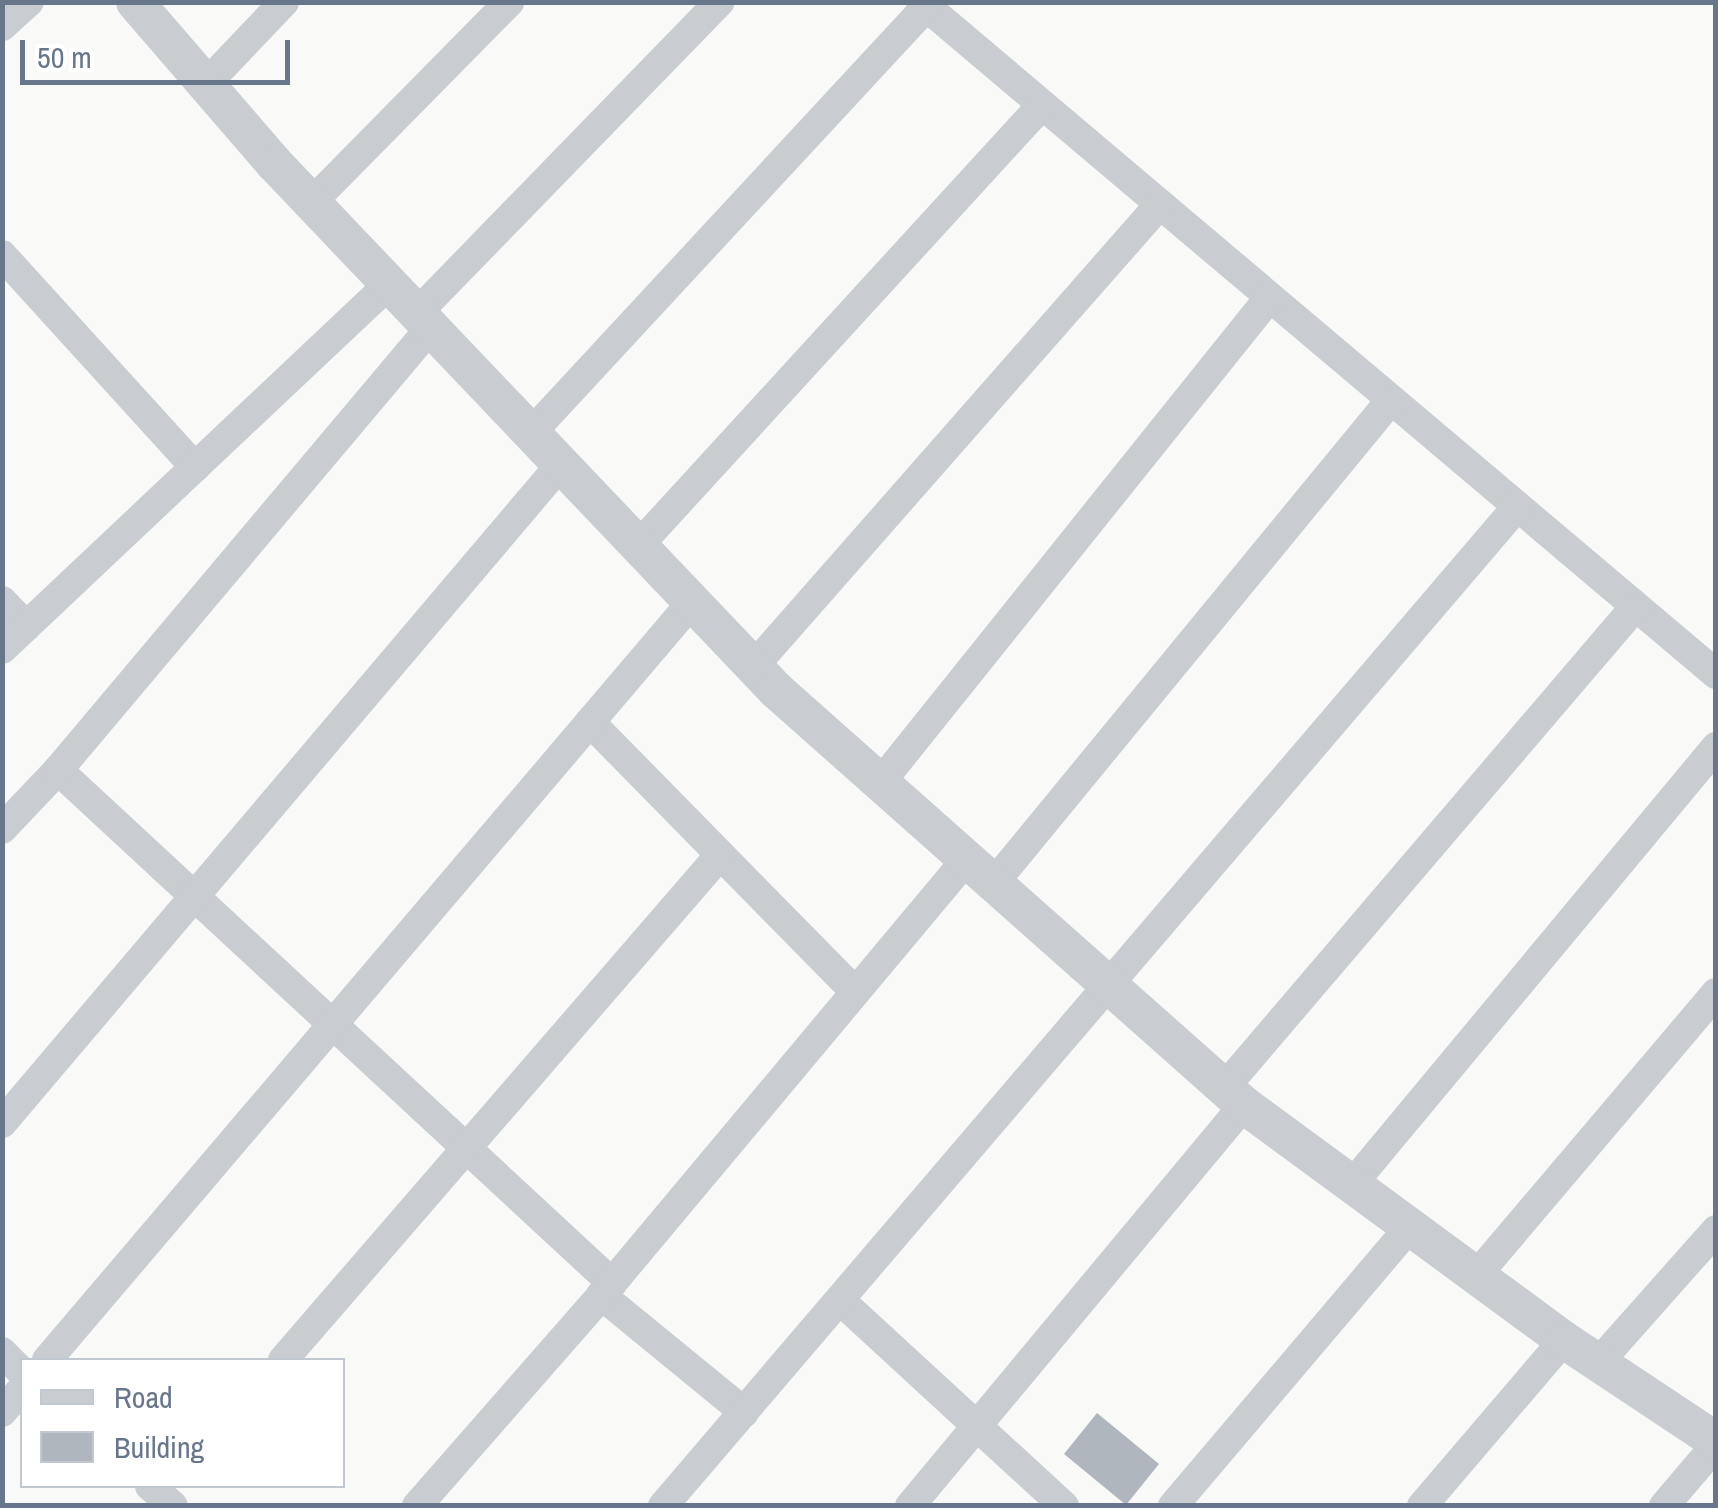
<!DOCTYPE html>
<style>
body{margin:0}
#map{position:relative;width:1718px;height:1508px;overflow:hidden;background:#f9f9f7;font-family:"Archivo Narrow",sans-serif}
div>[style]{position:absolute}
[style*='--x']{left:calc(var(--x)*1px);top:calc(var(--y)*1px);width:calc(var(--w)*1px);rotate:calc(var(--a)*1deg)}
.building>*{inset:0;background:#b0b6be}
.minor>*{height:30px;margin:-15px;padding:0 15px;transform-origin:15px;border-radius:15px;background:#c9ccd0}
.tertiary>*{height:38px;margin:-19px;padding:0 19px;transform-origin:19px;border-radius:19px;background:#c9ccd0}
span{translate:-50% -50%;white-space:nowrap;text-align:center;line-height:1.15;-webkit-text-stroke:10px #fff;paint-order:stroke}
.frame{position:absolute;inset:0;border:5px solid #67768a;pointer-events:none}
.legend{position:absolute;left:20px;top:1358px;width:325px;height:130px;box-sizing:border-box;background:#fff;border:2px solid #c2c8d0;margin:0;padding:12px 18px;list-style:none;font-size:30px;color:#67768a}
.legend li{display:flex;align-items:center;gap:20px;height:50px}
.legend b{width:50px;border:2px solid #c2c8d0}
.scale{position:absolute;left:20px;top:40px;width:270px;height:45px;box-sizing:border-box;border:5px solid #67768a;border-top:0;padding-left:12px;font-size:30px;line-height:35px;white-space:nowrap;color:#67768a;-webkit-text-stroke:8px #fff;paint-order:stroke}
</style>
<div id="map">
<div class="building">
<div style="clip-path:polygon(1097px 1413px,1159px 1464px,1126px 1505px,1064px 1454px)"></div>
</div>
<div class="minor">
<div style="--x:921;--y:2;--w:1041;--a:40.21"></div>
<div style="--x:2;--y:26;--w:36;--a:-42"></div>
<div style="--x:206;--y:84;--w:113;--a:-46.4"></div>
<div style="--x:312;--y:202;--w:281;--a:-45.4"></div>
<div style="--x:2;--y:255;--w:287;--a:47.7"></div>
<div style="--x:417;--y:313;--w:434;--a:-45.8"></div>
<div style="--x:531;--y:433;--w:581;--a:-47.16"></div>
<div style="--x:638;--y:546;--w:598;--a:-47.51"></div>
<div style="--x:2;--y:601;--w:35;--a:46"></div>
<div style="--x:2;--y:649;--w:532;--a:-43.32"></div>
<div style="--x:753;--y:667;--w:616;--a:-48.68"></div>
<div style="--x:590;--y:722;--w:378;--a:45.5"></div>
<div style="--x:58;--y:770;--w:755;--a:42.8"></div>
<div style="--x:880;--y:783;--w:622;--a:-51.27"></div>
<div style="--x:2;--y:829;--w:81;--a:-46.5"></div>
<div style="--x:58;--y:770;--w:579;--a:-49.9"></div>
<div style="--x:993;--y:884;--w:625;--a:-50.58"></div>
<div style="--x:1224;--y:1088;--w:631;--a:-49.5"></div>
<div style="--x:2;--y:1123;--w:864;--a:-49.69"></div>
<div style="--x:1354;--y:1182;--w:566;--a:-50.23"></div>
<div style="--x:1476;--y:1276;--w:371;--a:-49.7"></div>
<div style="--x:601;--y:1295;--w:185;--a:39.3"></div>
<div style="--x:841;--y:1301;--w:303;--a:42.6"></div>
<div style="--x:2;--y:1352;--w:28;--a:45"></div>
<div style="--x:47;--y:1360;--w:995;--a:-49.6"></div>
<div style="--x:283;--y:1360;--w:668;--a:-49.13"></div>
<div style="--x:1598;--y:1363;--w:178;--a:-48.4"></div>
<div style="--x:2;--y:1412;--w:30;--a:-49"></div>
<div style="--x:150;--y:1486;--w:30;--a:41"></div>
<div style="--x:417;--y:1506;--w:296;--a:-48.8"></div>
<div style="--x:612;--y:1283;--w:552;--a:-50.07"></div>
<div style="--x:663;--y:1506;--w:1313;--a:-49.48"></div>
<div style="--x:910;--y:1506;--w:522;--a:-50.21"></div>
<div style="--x:1173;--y:1506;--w:366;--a:-49.7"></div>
<div style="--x:1422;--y:1506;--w:218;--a:-49.5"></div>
<div style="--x:1664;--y:1506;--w:80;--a:-49.6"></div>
</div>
<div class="tertiary">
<div style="--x:135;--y:2;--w:213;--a:49.2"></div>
<div style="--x:274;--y:163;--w:728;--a:46.39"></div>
<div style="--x:776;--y:690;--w:625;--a:41.57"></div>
<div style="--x:1244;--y:1105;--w:397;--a:36.3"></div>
<div style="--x:1564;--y:1340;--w:182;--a:33.6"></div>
</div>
<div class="frame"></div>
<ul class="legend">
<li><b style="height:12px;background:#c9ccd0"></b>Road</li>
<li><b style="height:28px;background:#b0b6be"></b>Building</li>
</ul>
<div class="scale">50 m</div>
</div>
